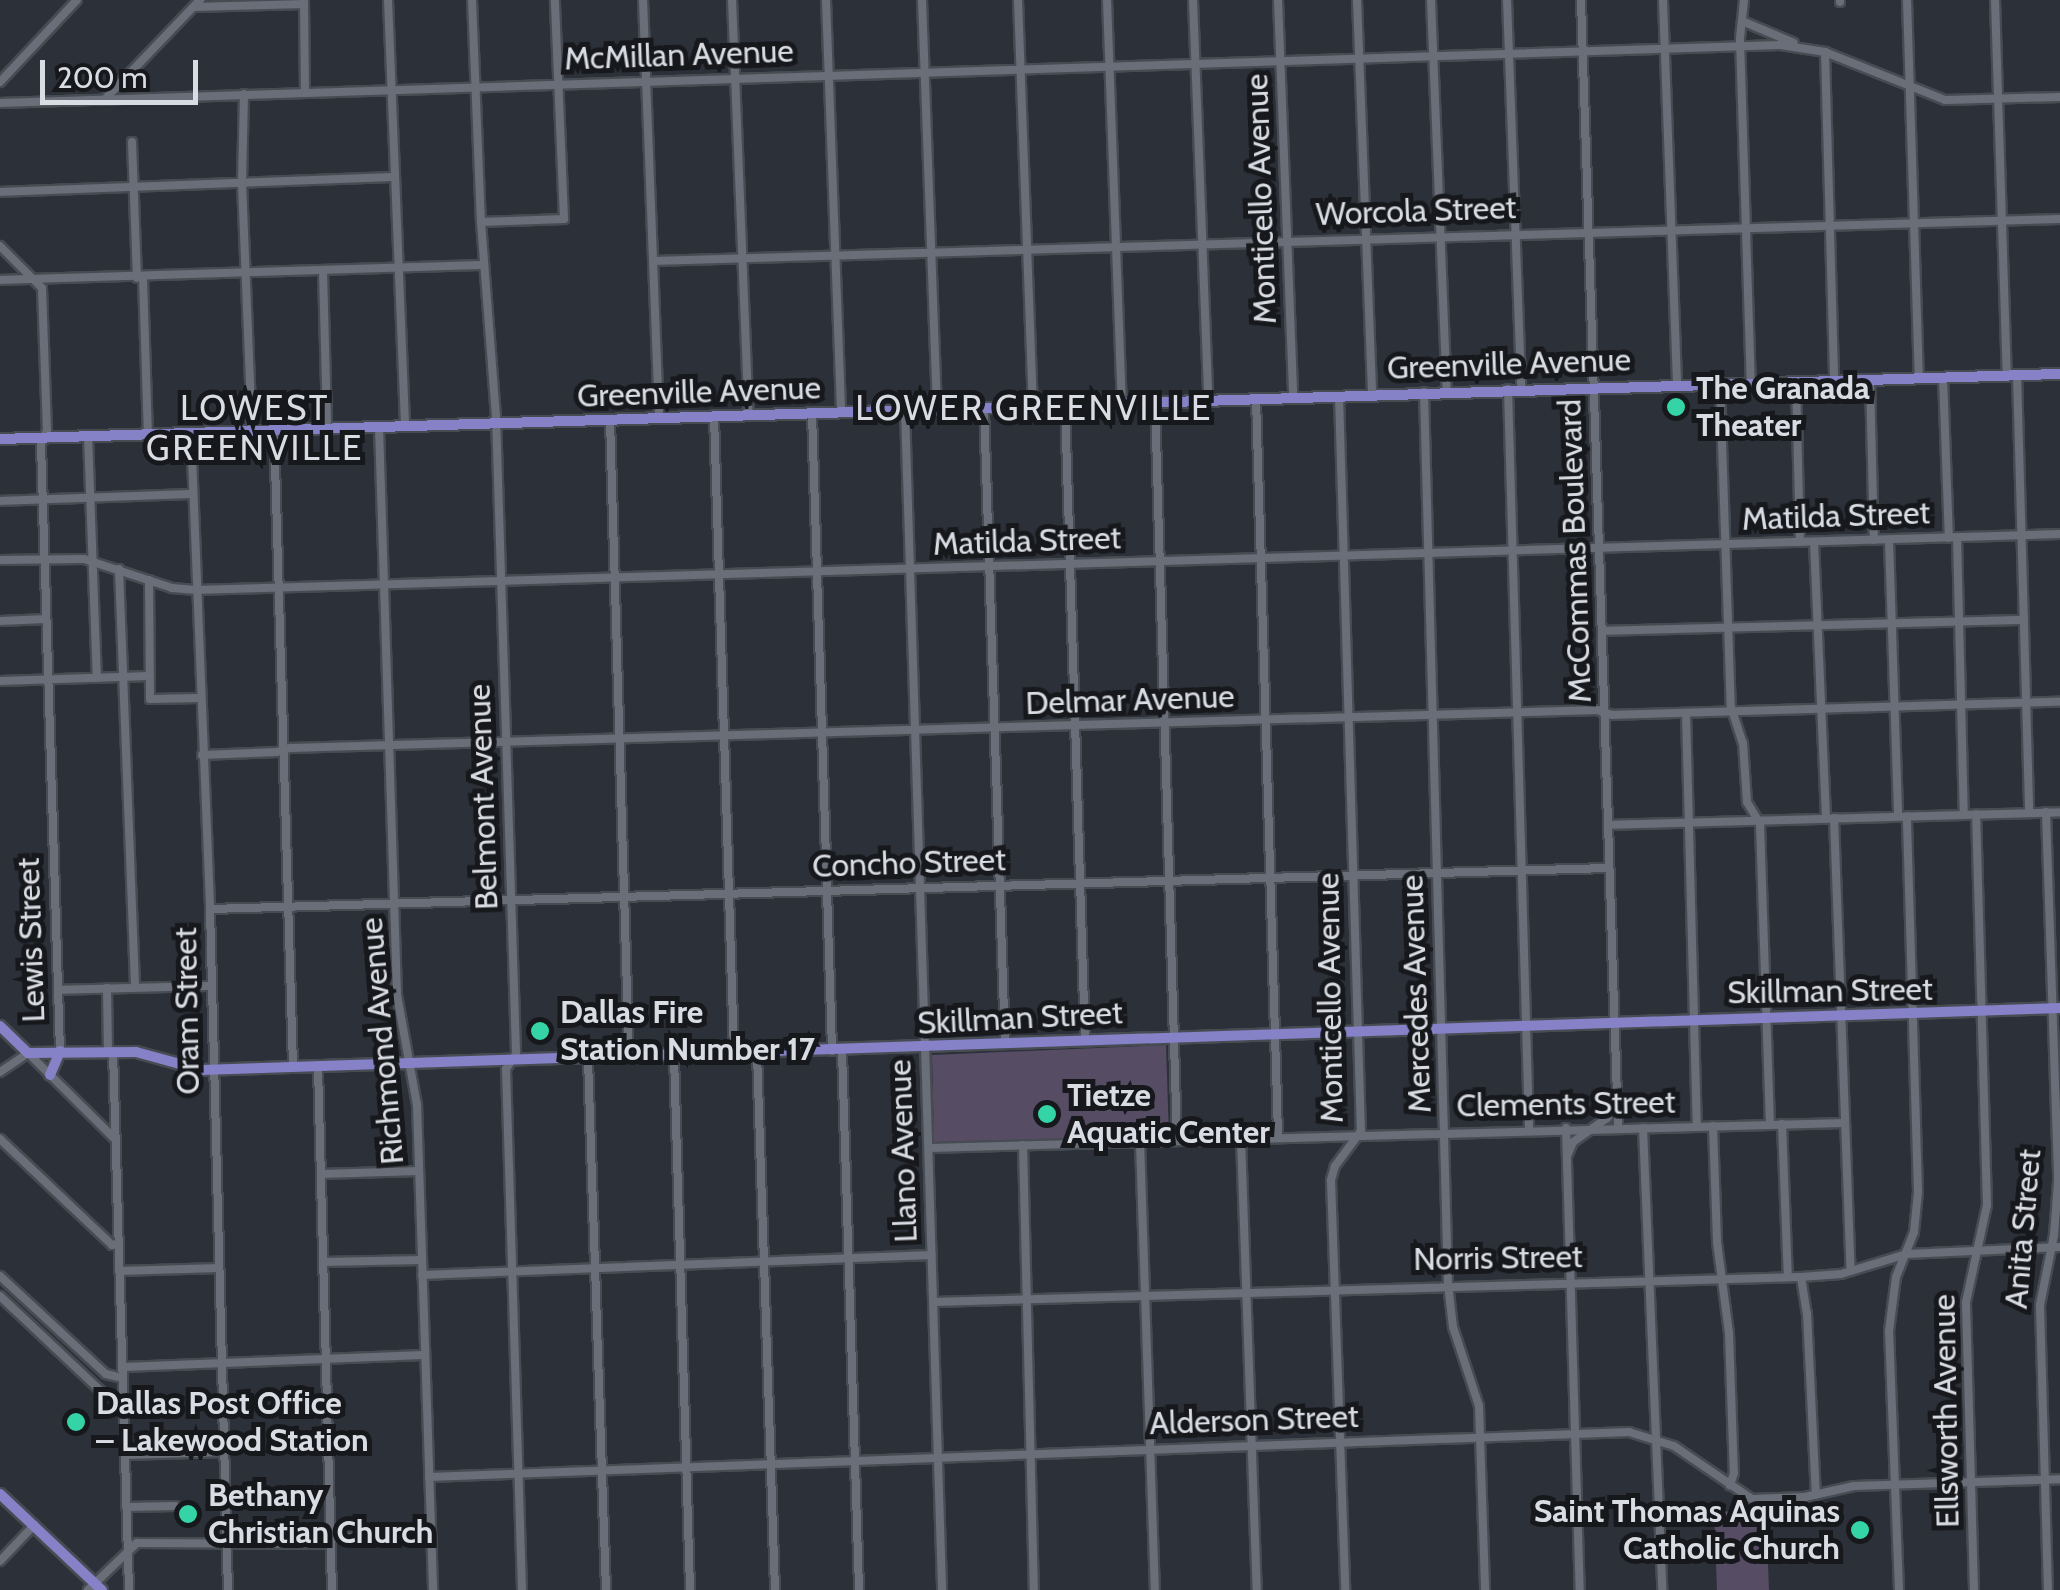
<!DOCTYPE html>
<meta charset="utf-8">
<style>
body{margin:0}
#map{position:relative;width:2060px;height:1590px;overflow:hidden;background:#2c3039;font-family:Cabin,sans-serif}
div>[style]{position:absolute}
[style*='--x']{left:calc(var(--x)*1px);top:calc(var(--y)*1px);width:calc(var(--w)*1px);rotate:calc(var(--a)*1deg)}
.green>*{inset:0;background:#564c63}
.roads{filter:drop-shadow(2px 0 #474b52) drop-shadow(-2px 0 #474b52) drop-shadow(0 2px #474b52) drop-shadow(0 -2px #474b52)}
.minor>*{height:8px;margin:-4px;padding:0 4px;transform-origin:4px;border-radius:4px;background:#696e78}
.major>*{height:10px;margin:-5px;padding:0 5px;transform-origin:5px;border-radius:5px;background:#8582c8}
.dots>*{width:28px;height:28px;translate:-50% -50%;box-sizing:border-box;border:5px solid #16181c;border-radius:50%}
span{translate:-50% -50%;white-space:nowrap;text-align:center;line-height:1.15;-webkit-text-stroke:10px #16181c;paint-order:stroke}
.street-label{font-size:32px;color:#d9dce2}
.poi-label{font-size:32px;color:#d9dce2;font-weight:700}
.left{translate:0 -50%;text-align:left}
.right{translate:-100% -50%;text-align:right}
.neighbourhood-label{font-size:35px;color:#d9dce2;letter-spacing:2.5px}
.scale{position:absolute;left:40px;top:60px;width:158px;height:45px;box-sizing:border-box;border:5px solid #d9dce2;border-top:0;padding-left:12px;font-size:30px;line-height:35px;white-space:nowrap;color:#d9dce2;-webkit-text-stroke:8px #16181c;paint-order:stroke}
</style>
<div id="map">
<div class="green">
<div style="clip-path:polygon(1166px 1045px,1169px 1137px,934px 1143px,932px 1055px)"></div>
<div style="clip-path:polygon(1766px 1510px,1769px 1590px,1717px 1590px,1714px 1512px)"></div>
</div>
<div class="roads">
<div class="minor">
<div style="--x:304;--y:0;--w:92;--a:89.4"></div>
<div style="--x:388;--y:0;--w:426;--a:87.7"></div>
<div style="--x:472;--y:0;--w:222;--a:87.7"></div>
<div style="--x:481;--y:222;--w:195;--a:85.6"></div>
<div style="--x:496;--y:416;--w:638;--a:88.2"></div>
<div style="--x:516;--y:1054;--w:18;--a:124"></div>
<div style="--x:506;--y:1069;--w:521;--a:88.24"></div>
<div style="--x:643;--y:0;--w:418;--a:87.8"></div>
<div style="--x:732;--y:0;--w:415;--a:87.7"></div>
<div style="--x:826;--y:0;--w:412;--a:87.9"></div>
<div style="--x:922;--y:0;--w:409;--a:87.9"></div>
<div style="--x:1018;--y:0;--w:406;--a:87.9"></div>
<div style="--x:1107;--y:0;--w:402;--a:87.9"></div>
<div style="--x:1193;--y:0;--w:399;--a:87.8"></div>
<div style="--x:1278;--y:0;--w:397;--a:87.8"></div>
<div style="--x:1357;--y:0;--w:395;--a:87.8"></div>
<div style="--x:1431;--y:0;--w:391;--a:87.7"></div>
<div style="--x:1507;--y:0;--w:389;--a:87.9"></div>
<div style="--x:1581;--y:0;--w:1129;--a:88.12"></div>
<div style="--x:1663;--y:0;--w:384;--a:87.9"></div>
<div style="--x:1744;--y:0;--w:39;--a:96"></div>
<div style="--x:1740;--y:39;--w:343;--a:88.2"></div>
<div style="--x:1840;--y:0;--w:2;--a:90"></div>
<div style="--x:1907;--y:0;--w:378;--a:88.2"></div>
<div style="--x:1995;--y:0;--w:375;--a:88.2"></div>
<div style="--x:194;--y:7;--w:110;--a:-1.6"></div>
<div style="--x:1742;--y:21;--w:56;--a:22.9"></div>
<div style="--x:1825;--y:52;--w:328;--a:88.4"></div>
<div style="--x:0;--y:82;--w:112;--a:-46.8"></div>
<div style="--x:244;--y:94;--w:89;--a:91.3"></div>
<div style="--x:242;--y:183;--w:248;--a:87.7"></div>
<div style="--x:106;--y:98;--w:136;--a:-46.2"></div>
<div style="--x:0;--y:103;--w:1781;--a:-1.87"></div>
<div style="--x:1780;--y:45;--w:46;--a:8.8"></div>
<div style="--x:1825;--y:52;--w:129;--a:21.8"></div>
<div style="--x:1945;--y:100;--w:115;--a:-1.5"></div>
<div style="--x:132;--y:142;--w:136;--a:87.9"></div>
<div style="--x:0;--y:192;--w:395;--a:-2.2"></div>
<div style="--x:481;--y:222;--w:83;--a:-2.1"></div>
<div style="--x:564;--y:219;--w:219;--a:-92.4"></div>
<div style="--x:0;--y:246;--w:59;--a:45"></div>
<div style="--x:42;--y:288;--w:142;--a:88"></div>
<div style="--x:47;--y:430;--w:15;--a:113"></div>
<div style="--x:41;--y:444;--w:607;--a:88.21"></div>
<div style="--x:653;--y:261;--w:1408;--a:-1.71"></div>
<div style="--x:323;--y:271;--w:158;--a:88.5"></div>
<div style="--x:143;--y:278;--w:156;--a:88.2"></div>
<div style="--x:0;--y:280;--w:484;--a:-1.8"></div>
<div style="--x:2017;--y:375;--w:437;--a:88.4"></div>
<div style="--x:1943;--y:377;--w:161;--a:87.9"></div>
<div style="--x:1870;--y:380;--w:160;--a:88.6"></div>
<div style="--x:1796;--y:381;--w:161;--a:88.6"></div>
<div style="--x:1720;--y:382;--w:325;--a:88.1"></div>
<div style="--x:1731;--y:707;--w:38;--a:72"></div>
<div style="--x:1743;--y:743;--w:59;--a:86.1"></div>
<div style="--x:1747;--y:802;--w:26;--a:59"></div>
<div style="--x:1760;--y:824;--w:301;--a:88.1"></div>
<div style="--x:1508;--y:389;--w:740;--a:88.37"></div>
<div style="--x:1424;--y:392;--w:892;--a:88.46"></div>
<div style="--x:1448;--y:1284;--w:43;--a:83.4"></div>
<div style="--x:1453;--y:1327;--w:83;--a:71.8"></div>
<div style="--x:1479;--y:1406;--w:184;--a:88.1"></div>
<div style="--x:1339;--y:396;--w:735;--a:88.29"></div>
<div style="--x:1361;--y:1131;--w:44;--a:126.6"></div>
<div style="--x:1335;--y:1166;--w:15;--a:106"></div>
<div style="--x:1331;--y:1180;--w:410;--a:88"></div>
<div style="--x:1256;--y:398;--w:739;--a:88.29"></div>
<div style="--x:1155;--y:401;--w:740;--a:88.3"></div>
<div style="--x:1065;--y:405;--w:634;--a:88.19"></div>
<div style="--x:984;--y:407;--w:637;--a:88.11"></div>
<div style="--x:905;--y:410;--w:1181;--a:88.2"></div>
<div style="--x:812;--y:413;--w:638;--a:88.2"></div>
<div style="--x:714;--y:416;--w:638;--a:88.2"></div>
<div style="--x:610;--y:419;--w:639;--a:88.3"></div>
<div style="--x:379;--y:427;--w:568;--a:88.18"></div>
<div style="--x:397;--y:995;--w:112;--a:79.7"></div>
<div style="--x:417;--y:1105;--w:485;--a:88.1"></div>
<div style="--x:274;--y:430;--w:638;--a:88.29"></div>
<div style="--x:191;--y:432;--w:477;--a:87.7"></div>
<div style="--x:210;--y:909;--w:681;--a:88.49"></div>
<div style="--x:88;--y:436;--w:242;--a:87.9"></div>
<div style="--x:0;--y:501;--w:193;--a:-2.1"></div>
<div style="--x:1957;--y:537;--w:277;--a:88.6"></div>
<div style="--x:1889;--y:540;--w:276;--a:88.1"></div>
<div style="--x:1814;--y:542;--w:276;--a:87.5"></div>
<div style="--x:0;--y:560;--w:84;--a:-0.7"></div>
<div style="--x:84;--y:559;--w:93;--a:18.2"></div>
<div style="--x:172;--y:588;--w:24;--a:5"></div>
<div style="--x:196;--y:590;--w:1865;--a:-1.72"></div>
<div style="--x:119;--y:569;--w:418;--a:87.8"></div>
<div style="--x:149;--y:580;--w:119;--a:89.5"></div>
<div style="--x:150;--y:699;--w:49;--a:-1.2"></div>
<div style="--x:0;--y:621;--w:46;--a:-2.5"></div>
<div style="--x:1602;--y:631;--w:422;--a:-1.5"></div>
<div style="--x:0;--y:681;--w:149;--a:-1.9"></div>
<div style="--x:1686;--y:713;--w:413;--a:88.5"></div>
<div style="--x:202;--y:755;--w:75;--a:-2.3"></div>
<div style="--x:277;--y:752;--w:14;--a:-17"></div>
<div style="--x:290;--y:748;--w:1308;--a:-1.67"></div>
<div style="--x:1597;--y:710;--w:16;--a:18"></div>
<div style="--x:1612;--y:715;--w:448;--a:-1.7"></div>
<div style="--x:2046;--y:812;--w:370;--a:88.1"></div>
<div style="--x:2058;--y:1182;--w:53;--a:94.3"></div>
<div style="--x:2054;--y:1235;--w:71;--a:101.3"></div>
<div style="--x:2040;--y:1305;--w:285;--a:88.4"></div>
<div style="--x:1834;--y:818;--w:453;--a:87.9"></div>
<div style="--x:1608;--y:825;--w:452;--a:-1.6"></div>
<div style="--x:210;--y:909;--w:1400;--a:-1.68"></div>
<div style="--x:107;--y:988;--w:63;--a:89.1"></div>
<div style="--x:58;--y:990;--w:154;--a:-1.5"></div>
<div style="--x:113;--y:1051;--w:539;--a:88.3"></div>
<div style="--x:842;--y:1051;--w:539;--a:88.19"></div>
<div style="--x:757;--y:1053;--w:537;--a:88.08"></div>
<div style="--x:674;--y:1056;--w:534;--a:88.28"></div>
<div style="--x:588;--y:1059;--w:531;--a:88.06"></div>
<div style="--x:318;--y:1067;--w:523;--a:88.47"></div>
<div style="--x:0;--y:1072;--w:34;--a:-34"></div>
<div style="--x:28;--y:1053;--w:121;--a:44.7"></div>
<div style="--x:1782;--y:1124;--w:153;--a:87.8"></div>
<div style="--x:1713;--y:1126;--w:116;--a:88"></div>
<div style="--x:1717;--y:1242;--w:92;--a:82.5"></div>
<div style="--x:1729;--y:1333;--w:140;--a:88"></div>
<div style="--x:1734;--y:1473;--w:13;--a:108"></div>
<div style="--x:1566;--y:1128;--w:462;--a:88.3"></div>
<div style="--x:1643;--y:1128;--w:462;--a:87.6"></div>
<div style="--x:0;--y:1139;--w:154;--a:43.4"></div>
<div style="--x:112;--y:1245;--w:6;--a:-9"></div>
<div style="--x:1241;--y:1139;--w:451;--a:88"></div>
<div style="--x:1140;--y:1142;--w:448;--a:88.1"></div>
<div style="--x:1023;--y:1145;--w:445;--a:88.6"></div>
<div style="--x:929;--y:1148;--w:915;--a:-1.57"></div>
<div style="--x:1568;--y:1154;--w:13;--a:-67"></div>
<div style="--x:1573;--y:1142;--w:42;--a:-35.2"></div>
<div style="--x:1607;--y:1118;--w:16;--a:-60"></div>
<div style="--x:321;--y:1174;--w:98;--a:-1.8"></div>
<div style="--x:323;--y:1262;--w:99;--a:-1.2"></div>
<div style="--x:119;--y:1271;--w:100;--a:-1.7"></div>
<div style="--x:422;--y:1275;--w:510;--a:-2.25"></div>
<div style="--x:0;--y:1276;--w:144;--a:42.8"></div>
<div style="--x:106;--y:1374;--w:16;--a:14"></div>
<div style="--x:1801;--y:1277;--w:36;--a:81"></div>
<div style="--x:1807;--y:1313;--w:182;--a:87.2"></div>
<div style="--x:0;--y:1296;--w:146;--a:43.3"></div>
<div style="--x:106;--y:1396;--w:17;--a:13"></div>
<div style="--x:934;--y:1302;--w:867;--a:-1.65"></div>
<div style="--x:1801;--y:1277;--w:40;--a:-4.3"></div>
<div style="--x:1841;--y:1274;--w:69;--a:-16.9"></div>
<div style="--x:1907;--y:1254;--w:153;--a:-2.6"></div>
<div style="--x:122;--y:1367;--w:303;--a:-2.3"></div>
<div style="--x:125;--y:1455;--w:99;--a:-1.7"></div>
<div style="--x:429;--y:1477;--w:1201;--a:-2.15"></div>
<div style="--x:1629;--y:1432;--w:47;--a:17.3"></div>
<div style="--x:1674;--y:1446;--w:94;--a:34.2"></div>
<div style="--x:1752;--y:1499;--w:53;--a:-2.2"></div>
<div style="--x:1805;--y:1497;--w:50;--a:-12.7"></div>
<div style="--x:1854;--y:1486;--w:206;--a:-1.9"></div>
<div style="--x:126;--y:1507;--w:49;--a:-1.2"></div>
<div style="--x:331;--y:1538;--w:100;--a:-2.3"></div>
<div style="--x:0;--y:1561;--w:50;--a:-46.6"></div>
<div style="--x:88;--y:1590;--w:68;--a:-43.8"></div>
<div style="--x:137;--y:1543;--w:194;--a:0.3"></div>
<div style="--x:1899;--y:1590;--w:259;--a:-92.2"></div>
<div style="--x:1889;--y:1331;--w:54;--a:-82.6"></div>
<div style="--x:1896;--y:1277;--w:48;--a:-68.2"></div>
<div style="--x:1914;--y:1232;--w:40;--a:-84.3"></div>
<div style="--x:1918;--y:1192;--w:376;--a:-91.7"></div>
<div style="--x:1974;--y:1590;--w:288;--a:-91.6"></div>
<div style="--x:1966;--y:1302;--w:99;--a:-77.8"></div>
<div style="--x:1987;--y:1205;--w:391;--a:-91.6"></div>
</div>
<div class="major">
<div style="--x:0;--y:439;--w:2061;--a:-1.81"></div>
<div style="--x:0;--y:1026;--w:39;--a:44"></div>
<div style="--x:28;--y:1053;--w:108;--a:-0.5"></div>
<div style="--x:136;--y:1052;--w:68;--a:15.3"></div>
<div style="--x:202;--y:1070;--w:1859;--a:-1.91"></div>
<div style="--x:50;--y:1075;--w:26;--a:-67"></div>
<div style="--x:0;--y:1494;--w:140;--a:43.3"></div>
</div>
</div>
<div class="dots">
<div style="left:1676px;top:407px;background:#35d4a7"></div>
<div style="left:540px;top:1031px;background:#35d4a7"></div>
<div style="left:1047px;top:1114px;background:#35d4a7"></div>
<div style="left:76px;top:1422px;background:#35d4a7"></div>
<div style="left:188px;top:1514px;background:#35d4a7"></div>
<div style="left:1860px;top:1530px;background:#35d4a7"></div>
</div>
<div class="street-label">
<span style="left:679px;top:55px;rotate:-2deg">McMillan Avenue</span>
<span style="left:1261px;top:199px;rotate:-92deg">Monticello Avenue</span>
<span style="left:1416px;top:211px;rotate:-2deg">Worcola Street</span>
<span style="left:1509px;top:364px;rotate:-2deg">Greenville Avenue</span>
<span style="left:699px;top:392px;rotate:-2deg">Greenville Avenue</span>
<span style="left:1836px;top:516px;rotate:-2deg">Matilda Street</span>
<span style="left:1027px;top:541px;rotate:-2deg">Matilda Street</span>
<span style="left:1575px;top:551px;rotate:-92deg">McCommas Boulevard</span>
<span style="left:1130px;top:700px;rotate:-2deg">Delmar Avenue</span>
<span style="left:483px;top:797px;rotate:-92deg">Belmont Avenue</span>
<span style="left:909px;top:863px;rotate:-2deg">Concho Street</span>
<span style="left:31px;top:940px;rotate:-92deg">Lewis Street</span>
<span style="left:1830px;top:991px;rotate:-1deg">Skillman Street</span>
<span style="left:1416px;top:994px;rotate:-92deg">Mercedes Avenue</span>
<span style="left:1330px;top:998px;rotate:-91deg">Monticello Avenue</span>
<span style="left:187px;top:1011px;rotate:-91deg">Oram Street</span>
<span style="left:1020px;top:1018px;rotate:-3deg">Skillman Street</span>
<span style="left:382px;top:1041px;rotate:-95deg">Richmond Avenue</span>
<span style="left:1566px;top:1104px;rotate:-1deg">Clements Street</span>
<span style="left:903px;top:1151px;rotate:-92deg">Llano Avenue</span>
<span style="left:2023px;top:1229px;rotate:-85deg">Anita Street</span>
<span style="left:1498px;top:1258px;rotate:-1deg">Norris Street</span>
<span style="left:1946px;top:1411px;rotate:-91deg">Ellsworth Avenue</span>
<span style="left:1254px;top:1420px;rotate:-2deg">Alderson Street</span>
</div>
<div class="poi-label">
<span class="left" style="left:1696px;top:407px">The Granada<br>Theater</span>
<span class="left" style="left:560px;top:1031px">Dallas Fire<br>Station Number 17</span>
<span class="left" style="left:1067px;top:1114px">Tietze<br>Aquatic Center</span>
<span class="left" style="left:96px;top:1422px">Dallas Post Office<br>– Lakewood Station</span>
<span class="left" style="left:208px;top:1514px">Bethany<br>Christian Church</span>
<span class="right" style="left:1840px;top:1530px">Saint Thomas Aquinas<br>Catholic Church</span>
</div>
<div class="neighbourhood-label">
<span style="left:255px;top:428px">LOWEST<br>GREENVILLE</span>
<span style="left:1034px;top:408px">LOWER GREENVILLE</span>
</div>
<div class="scale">200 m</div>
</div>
